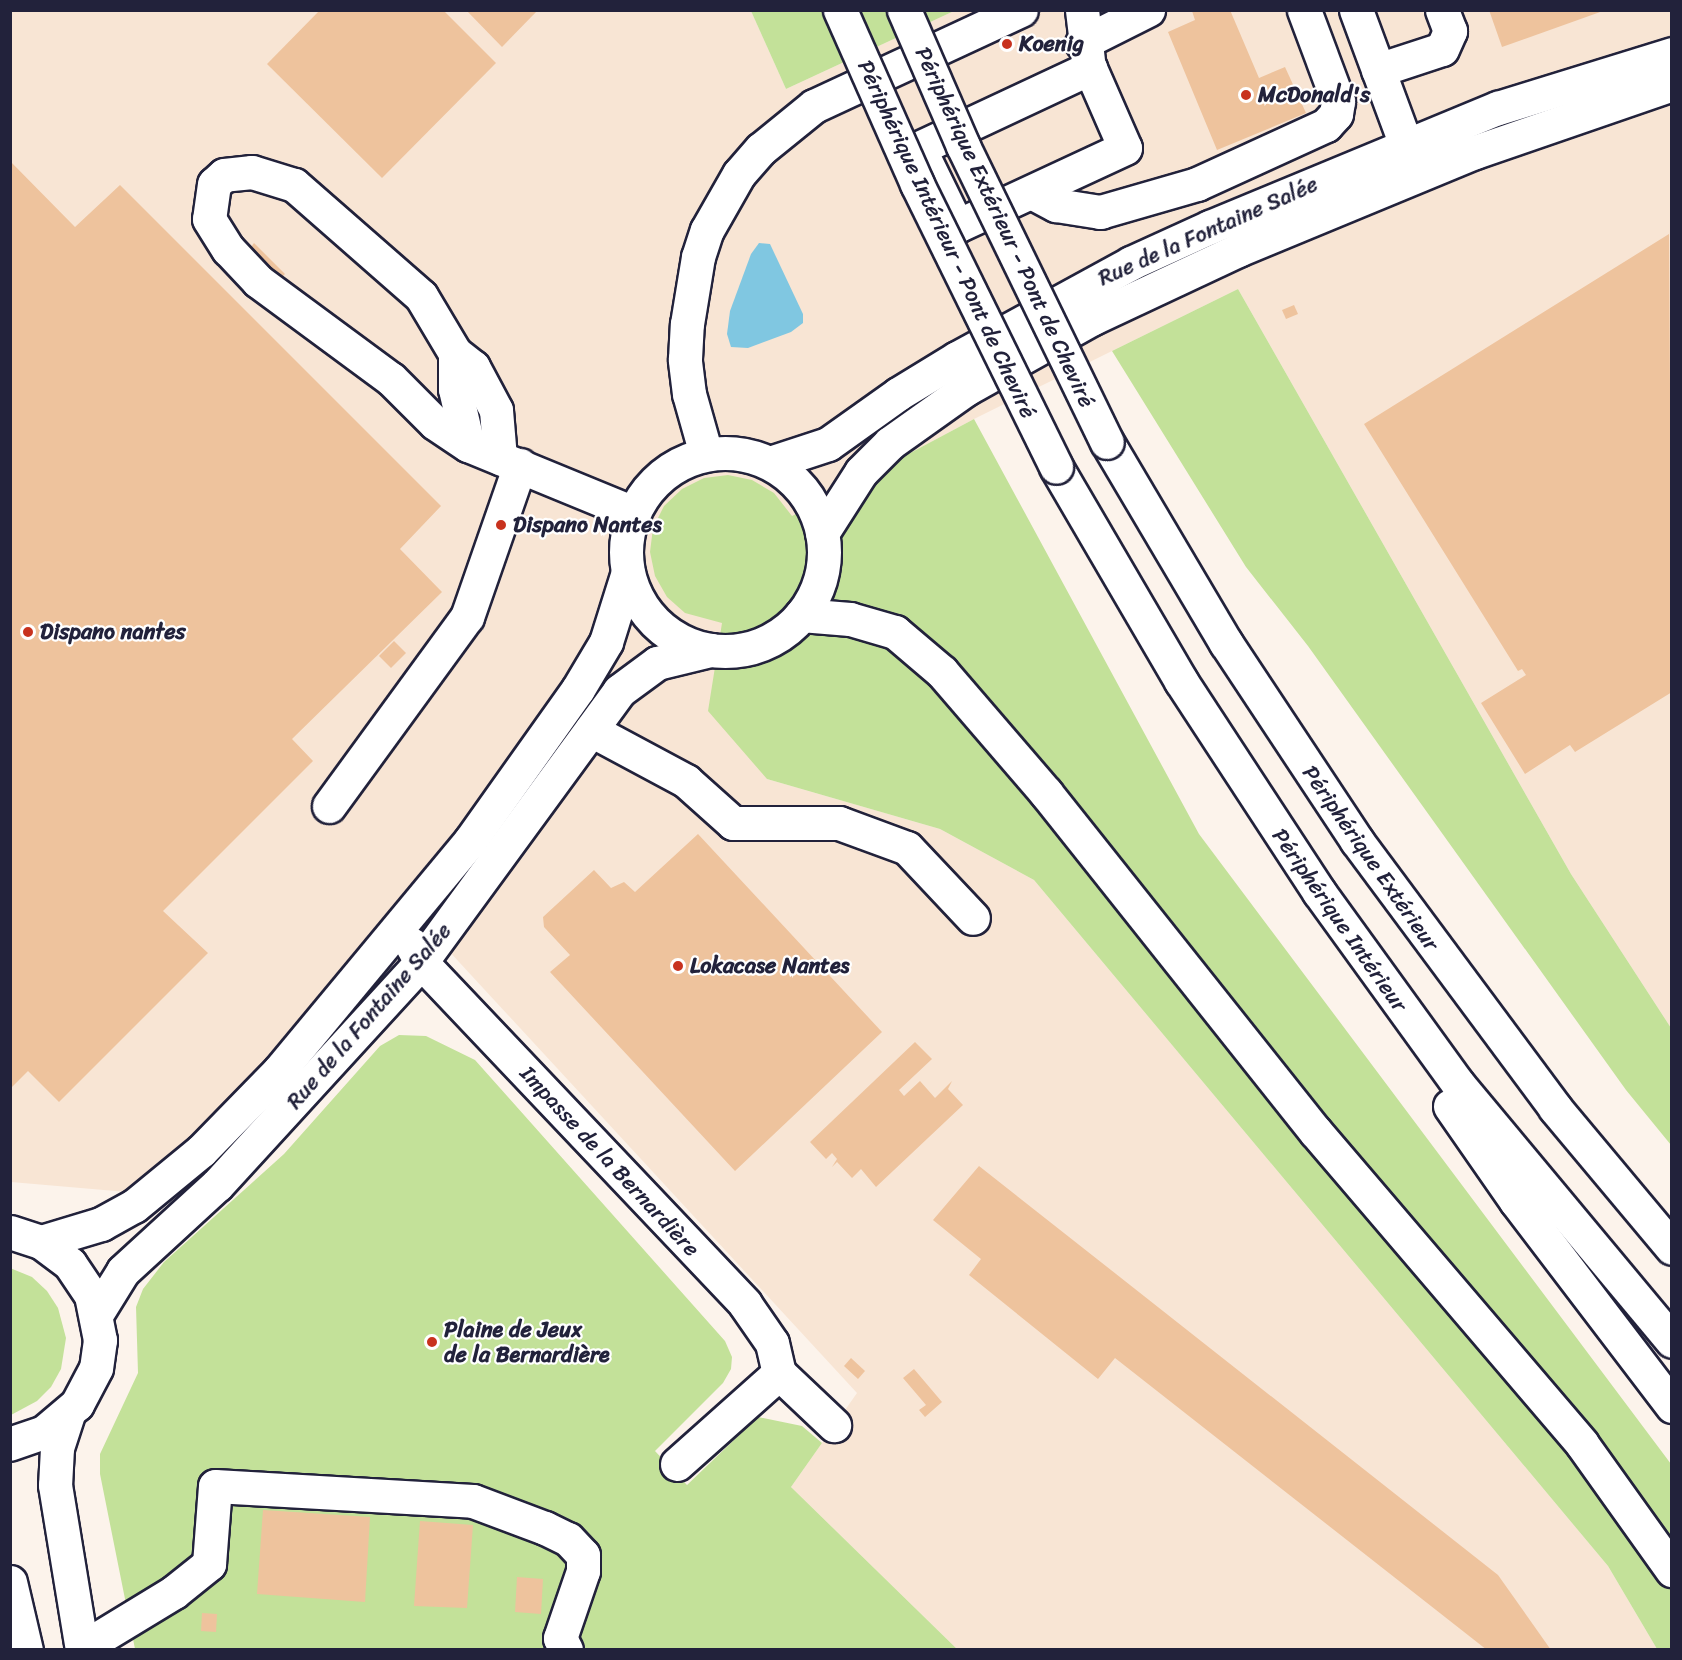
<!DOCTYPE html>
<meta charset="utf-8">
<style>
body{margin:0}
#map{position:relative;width:1682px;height:1660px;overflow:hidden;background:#fcf3eb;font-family:Sriracha,sans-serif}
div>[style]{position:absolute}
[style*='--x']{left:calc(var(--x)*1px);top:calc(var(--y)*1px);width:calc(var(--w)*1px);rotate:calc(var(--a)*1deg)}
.built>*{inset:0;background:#f8e5d4}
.green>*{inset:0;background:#c3e199}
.water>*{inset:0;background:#80c7e1}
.building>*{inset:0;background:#eec39d}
.roads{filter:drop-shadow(2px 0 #22223b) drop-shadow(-2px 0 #22223b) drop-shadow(0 2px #22223b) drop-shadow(0 -2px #22223b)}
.minor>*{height:33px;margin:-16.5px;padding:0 16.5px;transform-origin:16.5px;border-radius:16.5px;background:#fff}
.major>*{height:33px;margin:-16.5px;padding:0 16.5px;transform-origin:16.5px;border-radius:16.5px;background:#fff}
.major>.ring{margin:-16.5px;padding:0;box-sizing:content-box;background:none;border:33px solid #fff;border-radius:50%}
.highway>*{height:33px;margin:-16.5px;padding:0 16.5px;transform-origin:16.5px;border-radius:16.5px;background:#fff}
.bridges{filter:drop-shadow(2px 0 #22223b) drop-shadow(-2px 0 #22223b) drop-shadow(0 2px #22223b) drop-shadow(0 -2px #22223b)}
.highway-bridge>*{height:33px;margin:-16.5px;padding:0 16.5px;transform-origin:16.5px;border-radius:16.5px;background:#fff}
.dots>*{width:16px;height:16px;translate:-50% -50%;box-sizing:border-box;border:3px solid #fff;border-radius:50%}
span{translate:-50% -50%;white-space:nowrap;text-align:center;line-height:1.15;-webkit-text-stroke:4.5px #fff;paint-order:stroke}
.poi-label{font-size:22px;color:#22223b;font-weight:700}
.left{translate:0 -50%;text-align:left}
.street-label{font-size:22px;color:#22223b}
.frame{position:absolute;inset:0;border:12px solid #22223b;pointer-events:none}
</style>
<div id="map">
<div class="built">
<div style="clip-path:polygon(10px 11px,751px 11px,786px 89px,954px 11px,1671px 11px,1671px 1028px,1571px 874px,1238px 289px,974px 419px,734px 547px,767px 779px,940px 829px,1034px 880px,1608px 1566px,1657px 1649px,957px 1649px,791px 1487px,857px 1393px,400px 898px,261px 1082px,127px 1192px,11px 1182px)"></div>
</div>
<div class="green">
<div style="clip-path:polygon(751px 11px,954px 11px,786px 89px)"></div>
<div style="clip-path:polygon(1238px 289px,1571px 874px,1671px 1028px,1671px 1145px,1626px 1090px,1308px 646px,1246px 567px,1112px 351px)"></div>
<div style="clip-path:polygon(974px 419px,1199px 834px,1671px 1464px,1671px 1649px,1657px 1649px,1608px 1566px,1034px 880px,940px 829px,767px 779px,708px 711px,722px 623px,685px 613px,667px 597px,655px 576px,650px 552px,653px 528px,664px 506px,682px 489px,704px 478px,728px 475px,752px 480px,774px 493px,792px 516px)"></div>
<div style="clip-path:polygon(399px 1035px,426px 1036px,475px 1060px,725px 1341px,732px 1357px,731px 1369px,723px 1383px,655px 1451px,687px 1485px,758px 1417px,802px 1426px,822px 1443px,791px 1487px,957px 1649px,135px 1649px,100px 1474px,100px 1454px,138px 1373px,136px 1307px,143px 1289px,164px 1262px,284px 1154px,380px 1046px)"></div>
<div style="clip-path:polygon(10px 1268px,32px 1277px,47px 1291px,58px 1308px,66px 1338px,61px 1369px,51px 1387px,37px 1401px,11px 1415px)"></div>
</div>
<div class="water">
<div style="clip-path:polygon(759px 243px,770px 244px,803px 314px,803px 323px,791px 332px,748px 348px,731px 347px,727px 334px,730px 311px,751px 254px)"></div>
</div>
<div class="building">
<div style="clip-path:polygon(320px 10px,443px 10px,496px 63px,382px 178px,267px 64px)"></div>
<div style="clip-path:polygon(466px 10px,538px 10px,502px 47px)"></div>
<div style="clip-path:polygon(1213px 10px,1230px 10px,1259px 78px,1285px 67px,1306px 113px,1217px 150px,1168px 32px,1195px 20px,1192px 11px)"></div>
<div style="clip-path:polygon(1489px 10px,1603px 10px,1603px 11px,1502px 47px)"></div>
<div style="clip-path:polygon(10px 161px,75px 227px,120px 185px,441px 506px,400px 549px,442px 592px,292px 739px,313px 761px,163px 911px,208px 953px,59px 1102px,28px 1071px,10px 1089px)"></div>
<div style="clip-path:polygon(1669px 234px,1672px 692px,1575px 752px,1570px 745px,1525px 774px,1481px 703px,1526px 675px,1522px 669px,1518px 671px,1364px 424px)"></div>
<div style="clip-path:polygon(254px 243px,285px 274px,275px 284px,246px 254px)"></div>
<div style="clip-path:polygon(1294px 305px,1298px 314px,1286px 319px,1282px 310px)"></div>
<div style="clip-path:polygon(394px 641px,406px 653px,391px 668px,379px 656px)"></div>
<div style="clip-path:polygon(698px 834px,882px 1032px,735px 1171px,550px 972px,570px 955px,544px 927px,543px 917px,594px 870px,611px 888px,624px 882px,635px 892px)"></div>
<div style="clip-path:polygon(915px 1042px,932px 1059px,899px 1090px,904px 1096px,920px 1081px,935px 1098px,952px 1081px,948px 1089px,963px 1105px,876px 1187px,861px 1169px,852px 1178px,837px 1162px,832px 1167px,837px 1159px,832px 1153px,826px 1159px,810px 1142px)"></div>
<div style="clip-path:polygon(979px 1166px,1498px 1575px,1551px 1650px,1487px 1650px,1115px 1358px,1098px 1379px,969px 1275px,981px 1259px,933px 1220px)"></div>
<div style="clip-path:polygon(851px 1358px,865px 1371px,858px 1379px,844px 1366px)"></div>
<div style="clip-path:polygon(914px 1369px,942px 1402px,925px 1417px,919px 1410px,926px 1405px,903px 1378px)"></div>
<div style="clip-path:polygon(263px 1510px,370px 1517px,365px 1602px,257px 1594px)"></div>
<div style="clip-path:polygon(420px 1521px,473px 1525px,467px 1608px,414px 1606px)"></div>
<div style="clip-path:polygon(517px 1577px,543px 1579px,541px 1614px,515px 1612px)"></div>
<div style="clip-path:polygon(202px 1613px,217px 1614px,216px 1632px,201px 1631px)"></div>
</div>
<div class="roads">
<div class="minor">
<div style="--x:1082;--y:10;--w:50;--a:83.2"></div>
<div style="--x:1356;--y:10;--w:144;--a:69.7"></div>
<div style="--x:1082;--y:43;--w:74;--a:-26.6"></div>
<div style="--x:1090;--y:68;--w:87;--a:66.4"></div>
<div style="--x:1125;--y:148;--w:185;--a:155.1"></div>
<div style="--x:957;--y:226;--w:87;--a:-116"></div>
<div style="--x:919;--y:148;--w:189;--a:-25.1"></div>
<div style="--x:1378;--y:70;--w:67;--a:-18.2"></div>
<div style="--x:1442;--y:49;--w:20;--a:-66"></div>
<div style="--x:1450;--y:31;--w:22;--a:-111"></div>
<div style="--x:1033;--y:193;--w:26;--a:28"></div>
<div style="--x:1056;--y:205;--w:45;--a:9"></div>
<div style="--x:1100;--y:212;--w:101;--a:-16.1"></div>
<div style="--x:1197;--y:184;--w:142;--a:-24.6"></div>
<div style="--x:1326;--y:125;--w:15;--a:-48"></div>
<div style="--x:1336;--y:114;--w:13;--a:-81"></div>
<div style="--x:1338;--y:101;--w:97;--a:-110.5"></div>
<div style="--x:455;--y:353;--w:36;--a:90"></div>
<div style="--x:455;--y:389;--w:57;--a:76.9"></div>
<div style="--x:500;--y:458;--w:48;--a:-94.8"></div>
<div style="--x:496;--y:410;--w:49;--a:-118.1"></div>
<div style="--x:473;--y:367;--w:23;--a:-142"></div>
<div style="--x:455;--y:353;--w:66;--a:-120.8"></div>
<div style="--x:421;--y:296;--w:169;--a:-138.8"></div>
<div style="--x:294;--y:185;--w:44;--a:-162.8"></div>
<div style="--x:252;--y:172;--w:28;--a:174"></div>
<div style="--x:224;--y:175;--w:13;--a:138"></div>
<div style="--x:214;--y:184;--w:35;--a:98"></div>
<div style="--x:209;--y:219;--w:36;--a:58"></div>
<div style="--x:228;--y:249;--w:44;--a:46.8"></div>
<div style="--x:258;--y:281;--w:165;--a:36.4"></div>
<div style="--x:391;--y:379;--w:62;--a:45"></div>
<div style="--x:435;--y:423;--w:40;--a:34"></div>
<div style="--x:468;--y:445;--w:179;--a:22.3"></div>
<div style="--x:770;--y:463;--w:61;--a:-18.1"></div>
<div style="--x:828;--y:444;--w:86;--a:-35.5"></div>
<div style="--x:898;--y:394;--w:69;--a:-31.4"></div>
<div style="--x:957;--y:358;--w:198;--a:-28.6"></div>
<div style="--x:1131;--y:263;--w:87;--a:-24.5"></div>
<div style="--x:1210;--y:227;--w:312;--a:-22.5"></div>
<div style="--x:1498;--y:108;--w:182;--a:-17.2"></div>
<div style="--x:822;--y:533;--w:72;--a:-57.4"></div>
<div style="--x:861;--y:472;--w:41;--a:-45"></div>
<div style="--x:890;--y:443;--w:93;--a:-35.4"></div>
<div style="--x:966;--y:389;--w:145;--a:-29.2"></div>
<div style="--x:1093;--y:318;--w:160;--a:-25.1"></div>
<div style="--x:1238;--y:250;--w:256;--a:-22.5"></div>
<div style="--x:1475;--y:152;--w:208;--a:-19"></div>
<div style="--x:591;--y:730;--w:108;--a:28.2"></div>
<div style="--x:686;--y:781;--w:63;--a:41.8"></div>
<div style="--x:733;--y:823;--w:106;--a:0"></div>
<div style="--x:839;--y:823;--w:72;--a:20.2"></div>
<div style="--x:907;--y:848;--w:96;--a:46.7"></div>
<div style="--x:329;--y:806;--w:234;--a:-53.9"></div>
<div style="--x:467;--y:617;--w:161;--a:-70.8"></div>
<div style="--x:411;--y:944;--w:21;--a:61"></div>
<div style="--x:421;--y:962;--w:471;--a:46.5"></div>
<div style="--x:745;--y:1304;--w:47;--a:55.3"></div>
<div style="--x:772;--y:1343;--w:31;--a:77"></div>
<div style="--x:779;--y:1373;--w:76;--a:43.4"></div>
<div style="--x:10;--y:1232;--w:33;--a:18"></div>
<div style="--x:41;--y:1242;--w:36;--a:37"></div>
<div style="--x:70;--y:1264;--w:37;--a:56"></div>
<div style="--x:91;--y:1295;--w:46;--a:78.7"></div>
<div style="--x:100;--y:1340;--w:28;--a:98"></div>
<div style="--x:96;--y:1368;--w:41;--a:117.8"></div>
<div style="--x:77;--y:1404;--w:43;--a:139.7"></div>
<div style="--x:44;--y:1432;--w:36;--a:161"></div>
<div style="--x:41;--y:1242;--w:63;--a:-16.7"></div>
<div style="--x:101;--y:1224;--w:38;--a:-29"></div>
<div style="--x:134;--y:1206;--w:87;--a:-39.4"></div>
<div style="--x:201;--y:1151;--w:112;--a:-45.7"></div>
<div style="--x:279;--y:1071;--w:299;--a:-50.3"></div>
<div style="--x:470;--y:841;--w:186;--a:-54.6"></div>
<div style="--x:578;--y:689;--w:55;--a:-59.2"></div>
<div style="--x:606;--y:642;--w:73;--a:-72.6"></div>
<div style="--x:97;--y:1313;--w:49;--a:-58.2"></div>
<div style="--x:123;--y:1271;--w:127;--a:-42.5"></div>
<div style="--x:217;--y:1185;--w:302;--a:-47.5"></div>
<div style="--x:421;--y:962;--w:336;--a:-53.8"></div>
<div style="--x:619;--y:691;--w:47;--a:-36.4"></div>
<div style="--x:657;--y:663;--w:55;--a:-13.8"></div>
<div style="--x:68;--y:1414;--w:36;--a:108"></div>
<div style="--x:57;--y:1448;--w:37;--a:93"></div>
<div style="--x:55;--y:1485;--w:167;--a:80.7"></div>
<div style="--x:677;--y:1464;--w:137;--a:-41.7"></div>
<div style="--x:10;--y:1582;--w:70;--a:76.8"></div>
<div style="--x:82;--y:1648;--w:108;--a:-31.3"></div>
<div style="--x:174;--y:1592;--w:45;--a:-38.7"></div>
<div style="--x:209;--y:1564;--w:78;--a:-85.6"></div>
<div style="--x:215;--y:1486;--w:258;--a:3.3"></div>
<div style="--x:473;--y:1501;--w:77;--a:20.6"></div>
<div style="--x:545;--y:1528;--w:25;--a:26"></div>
<div style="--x:568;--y:1539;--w:22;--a:47"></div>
<div style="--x:583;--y:1555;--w:16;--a:90"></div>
<div style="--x:583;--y:1571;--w:71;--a:108.9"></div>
<div style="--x:560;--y:1638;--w:13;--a:63"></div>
</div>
<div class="major">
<div class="ring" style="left:626px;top:453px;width:165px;height:165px"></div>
<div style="--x:706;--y:454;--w:62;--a:-105.8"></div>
<div style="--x:689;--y:394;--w:35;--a:-97"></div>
<div style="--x:685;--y:359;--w:35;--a:-87"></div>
<div style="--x:687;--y:324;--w:68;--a:-80.7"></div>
<div style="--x:698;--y:257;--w:28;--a:-72"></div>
<div style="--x:707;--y:230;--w:64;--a:-60.3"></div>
<div style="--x:739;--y:174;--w:33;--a:-49"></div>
<div style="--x:761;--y:149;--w:68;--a:-39.1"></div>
<div style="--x:814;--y:106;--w:228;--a:-24.9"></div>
</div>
<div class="highway">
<div style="--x:1107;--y:442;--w:234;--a:59.4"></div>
<div style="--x:1226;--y:643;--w:237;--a:56.5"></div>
<div style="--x:1357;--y:841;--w:332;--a:53.4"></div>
<div style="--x:1555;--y:1108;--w:182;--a:50.1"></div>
<div style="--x:1056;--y:467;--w:248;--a:59.7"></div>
<div style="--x:1181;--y:681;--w:252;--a:56.8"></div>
<div style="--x:1319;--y:892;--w:237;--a:54.1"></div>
<div style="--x:1458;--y:1084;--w:334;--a:50.2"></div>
<div style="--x:801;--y:615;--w:49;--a:4.7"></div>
<div style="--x:850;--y:619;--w:47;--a:16.1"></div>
<div style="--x:895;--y:632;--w:62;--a:40.4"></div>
<div style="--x:942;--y:672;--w:160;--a:49.3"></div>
<div style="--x:1046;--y:793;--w:432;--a:51.5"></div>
<div style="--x:1315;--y:1131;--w:411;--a:49.5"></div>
<div style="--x:1582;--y:1444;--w:155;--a:54.5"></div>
<div style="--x:1450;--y:1106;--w:116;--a:55.2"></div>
<div style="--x:1516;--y:1201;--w:258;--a:52.7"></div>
</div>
</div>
<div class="bridges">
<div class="highway-bridge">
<div style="--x:840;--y:10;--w:190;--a:66.1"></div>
<div style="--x:917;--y:184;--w:315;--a:63.8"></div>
<div style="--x:904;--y:10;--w:148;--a:66.5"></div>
<div style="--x:963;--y:146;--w:329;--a:64.1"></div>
</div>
</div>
<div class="dots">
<div style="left:1007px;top:44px;background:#c8321e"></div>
<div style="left:1246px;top:95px;background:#c8321e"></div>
<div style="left:501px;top:525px;background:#c8321e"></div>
<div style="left:28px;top:632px;background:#c8321e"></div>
<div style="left:678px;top:966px;background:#c8321e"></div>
<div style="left:432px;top:1342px;background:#c8321e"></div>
</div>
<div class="poi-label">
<span class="left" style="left:1019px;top:44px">Koenig</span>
<span class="left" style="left:1258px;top:95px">McDonald's</span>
<span class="left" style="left:513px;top:525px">Dispano Nantes</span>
<span class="left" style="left:40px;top:632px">Dispano nantes</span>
<span class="left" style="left:690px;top:966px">Lokacase Nantes</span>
<span class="left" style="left:444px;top:1342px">Plaine de Jeux<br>de la Bernardière</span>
</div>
<div class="street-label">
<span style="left:1005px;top:227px;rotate:65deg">Périphérique Extérieur - Pont de Cheviré</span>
<span style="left:1208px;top:231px;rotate:-24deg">Rue de la Fontaine Salée</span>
<span style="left:947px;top:239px;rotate:65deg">Périphérique Intérieur - Pont de Cheviré</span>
<span style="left:1371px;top:858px;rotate:55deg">Périphérique Extérieur</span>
<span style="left:1340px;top:920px;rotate:55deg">Périphérique Intérieur</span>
<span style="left:369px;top:1016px;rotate:-49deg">Rue de la Fontaine Salée</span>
<span style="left:610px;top:1161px;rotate:47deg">Impasse de la Bernardière</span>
</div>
<div class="frame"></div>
</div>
